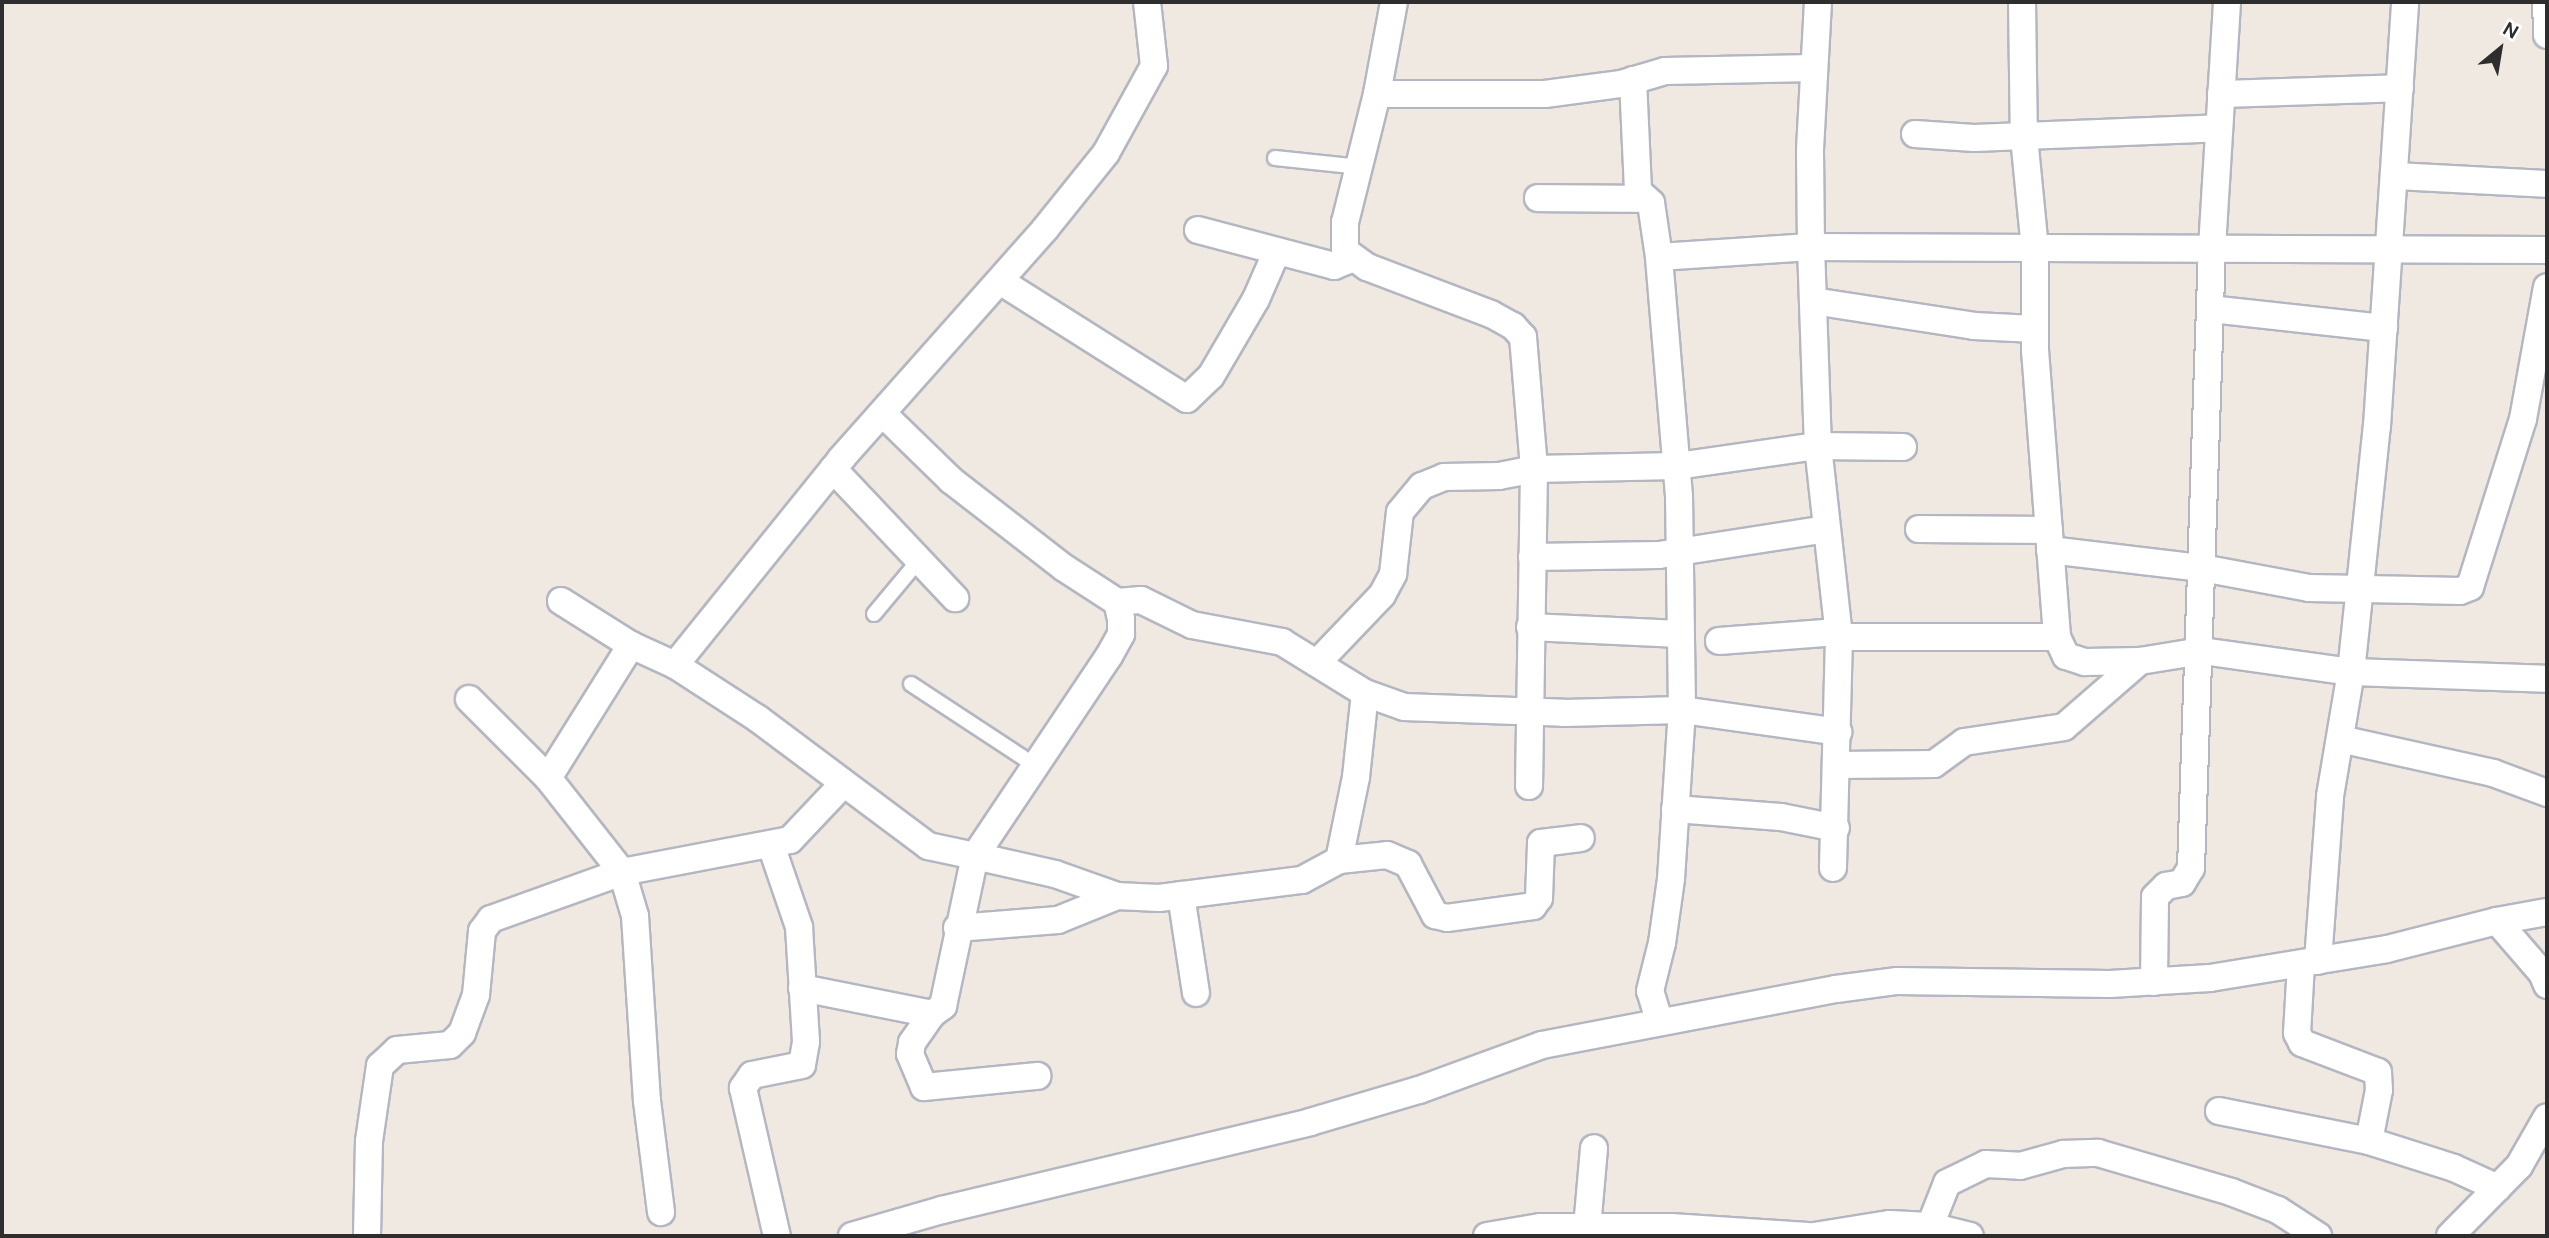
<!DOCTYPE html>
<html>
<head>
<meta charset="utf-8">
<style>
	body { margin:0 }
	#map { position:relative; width:2549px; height:1238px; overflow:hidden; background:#efe9e1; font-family:"DM Sans",sans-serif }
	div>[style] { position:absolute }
	.roads { filter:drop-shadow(2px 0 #b4b7c1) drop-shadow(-2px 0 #b4b7c1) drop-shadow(0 2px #b4b7c1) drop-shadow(0 -2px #b4b7c1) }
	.lane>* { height:14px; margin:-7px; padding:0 7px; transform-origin:7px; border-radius:7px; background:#fff }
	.street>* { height:26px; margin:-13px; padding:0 13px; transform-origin:13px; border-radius:13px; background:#fff }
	span { translate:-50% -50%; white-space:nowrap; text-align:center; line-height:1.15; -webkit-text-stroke:5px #fff; paint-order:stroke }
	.frame { position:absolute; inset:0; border:4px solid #2e2e2e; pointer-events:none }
	.north { position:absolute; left:2465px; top:14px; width:70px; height:70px; -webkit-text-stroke:5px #fff; paint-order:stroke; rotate:30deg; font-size:19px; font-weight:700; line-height:28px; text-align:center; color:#2e2e2e }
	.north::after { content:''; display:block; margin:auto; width:24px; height:32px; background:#2e2e2e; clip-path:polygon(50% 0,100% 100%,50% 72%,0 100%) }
</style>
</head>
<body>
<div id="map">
	<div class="roads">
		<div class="lane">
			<i style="left:1275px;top:158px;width:86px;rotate:6deg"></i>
			<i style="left:874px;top:614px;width:70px;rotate:-50.2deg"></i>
			<i style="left:911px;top:684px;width:149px;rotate:33.3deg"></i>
		</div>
		<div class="street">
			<i style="left:1394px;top:2px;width:94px;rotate:100.5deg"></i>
			<i style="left:1377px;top:94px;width:132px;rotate:104deg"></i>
			<i style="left:1345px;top:222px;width:29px;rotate:90deg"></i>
			<i style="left:1345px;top:251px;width:27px;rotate:36deg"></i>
			<i style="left:1367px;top:267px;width:133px;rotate:20.8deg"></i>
			<i style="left:1491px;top:314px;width:25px;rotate:29deg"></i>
			<i style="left:1513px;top:326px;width:15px;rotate:48deg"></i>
			<i style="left:1523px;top:337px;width:132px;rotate:85.2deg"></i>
			<i style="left:1534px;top:469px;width:317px;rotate:90.9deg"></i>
			<i style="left:1818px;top:2px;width:149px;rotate:93.1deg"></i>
			<i style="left:1810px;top:151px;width:96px;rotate:89.4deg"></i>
			<i style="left:1811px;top:247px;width:199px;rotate:88deg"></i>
			<i style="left:1818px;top:446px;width:192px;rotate:83.7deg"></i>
			<i style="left:1839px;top:637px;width:231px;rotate:91.5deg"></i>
			<i style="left:2022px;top:2px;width:135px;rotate:89.2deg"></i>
			<i style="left:2024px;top:137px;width:113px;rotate:84.4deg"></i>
			<i style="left:2035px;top:249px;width:101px;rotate:90deg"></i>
			<i style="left:2035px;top:350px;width:288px;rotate:85.6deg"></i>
			<i style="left:2057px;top:637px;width:21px;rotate:65deg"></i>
			<i style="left:2066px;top:656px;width:20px;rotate:18deg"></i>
			<i style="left:2085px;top:662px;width:55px;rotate:-1deg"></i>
			<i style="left:2546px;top:2px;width:33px;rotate:88deg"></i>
			<i style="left:1633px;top:80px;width:111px;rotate:87.4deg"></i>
			<i style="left:1638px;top:191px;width:18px;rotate:43deg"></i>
			<i style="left:1651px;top:203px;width:55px;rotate:81.6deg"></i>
			<i style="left:1377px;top:94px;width:168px"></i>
			<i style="left:1545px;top:94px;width:77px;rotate:-7.5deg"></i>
			<i style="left:1621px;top:84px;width:46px;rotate:-16.5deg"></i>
			<i style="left:1665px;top:71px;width:149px;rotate:-1.2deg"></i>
			<i style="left:2221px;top:94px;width:179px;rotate:-1.9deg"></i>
			<i style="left:1915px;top:134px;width:59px;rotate:3.9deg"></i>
			<i style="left:1974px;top:138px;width:245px;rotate:-2.3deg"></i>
			<i style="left:2395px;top:176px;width:152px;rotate:3deg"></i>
			<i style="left:1538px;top:198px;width:108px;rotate:0.5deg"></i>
			<i style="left:1198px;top:230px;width:141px;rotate:14.8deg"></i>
			<i style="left:1334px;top:266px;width:18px;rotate:-22deg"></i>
			<i style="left:1000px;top:281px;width:221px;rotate:32.3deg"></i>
			<i style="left:1187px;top:399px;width:33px;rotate:-44deg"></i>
			<i style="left:1211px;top:376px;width:89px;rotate:-59.7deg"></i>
			<i style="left:1256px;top:299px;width:52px;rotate:-66.4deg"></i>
			<i style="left:1813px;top:301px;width:163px;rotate:8.8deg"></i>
			<i style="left:1974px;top:326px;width:61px;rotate:2.8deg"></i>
			<i style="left:2211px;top:309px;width:174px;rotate:6.3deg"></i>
			<i style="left:833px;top:469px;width:178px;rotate:46.6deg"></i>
			<i style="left:1919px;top:529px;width:130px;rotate:0.4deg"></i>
			<i style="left:2050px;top:550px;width:153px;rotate:6.8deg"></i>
			<i style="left:2202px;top:568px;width:109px;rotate:10.6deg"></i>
			<i style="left:2309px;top:588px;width:151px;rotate:1.1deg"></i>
			<i style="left:2460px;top:591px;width:11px;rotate:-22deg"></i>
			<i style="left:2470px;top:587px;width:176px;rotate:-72.5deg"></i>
			<i style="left:2523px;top:419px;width:134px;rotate:-79.7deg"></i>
			<i style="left:1532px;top:557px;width:127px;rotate:-0.9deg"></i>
			<i style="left:1659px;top:555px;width:169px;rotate:-8.8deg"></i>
			<i style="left:561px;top:601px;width:83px;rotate:32.2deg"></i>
			<i style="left:631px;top:645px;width:48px;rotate:24.4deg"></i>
			<i style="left:675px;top:665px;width:98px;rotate:32.9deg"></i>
			<i style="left:757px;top:718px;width:214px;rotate:36.8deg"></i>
			<i style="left:928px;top:846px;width:48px;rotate:12deg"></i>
			<i style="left:975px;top:856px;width:241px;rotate:-56.2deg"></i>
			<i style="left:1109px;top:656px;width:25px;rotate:-61deg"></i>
			<i style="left:1121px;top:634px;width:15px;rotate:-90deg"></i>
			<i style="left:1121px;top:619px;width:17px;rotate:-103deg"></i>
			<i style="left:1117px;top:602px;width:64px;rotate:-147.1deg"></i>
			<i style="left:1063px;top:567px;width:142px;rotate:-142.2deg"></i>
			<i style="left:951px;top:480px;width:96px;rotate:-135.8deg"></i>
			<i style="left:1117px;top:602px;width:24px;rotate:-5deg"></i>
			<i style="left:1141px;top:600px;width:57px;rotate:26.1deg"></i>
			<i style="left:1192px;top:625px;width:92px;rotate:10.7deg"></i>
			<i style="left:1282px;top:642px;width:97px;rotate:31.6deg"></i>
			<i style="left:1365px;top:693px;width:41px;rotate:19.7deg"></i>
			<i style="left:1404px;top:707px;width:160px;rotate:2.1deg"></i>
			<i style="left:1564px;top:713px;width:118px;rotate:-1.5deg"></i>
			<i style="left:1682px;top:710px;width:158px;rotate:8deg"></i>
			<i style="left:1530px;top:627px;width:150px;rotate:2.7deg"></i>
			<i style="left:1839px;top:637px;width:218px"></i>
			<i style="left:1719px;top:641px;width:119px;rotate:-4.3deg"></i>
			<i style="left:1317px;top:663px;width:94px;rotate:-46.3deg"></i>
			<i style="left:1382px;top:595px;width:24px;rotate:-62deg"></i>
			<i style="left:1393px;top:574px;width:62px;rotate:-83.6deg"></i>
			<i style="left:1400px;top:512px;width:34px;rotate:-50deg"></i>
			<i style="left:1422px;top:486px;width:24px;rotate:-22deg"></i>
			<i style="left:1444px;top:477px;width:55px;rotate:-1deg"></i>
			<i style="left:1499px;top:476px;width:36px;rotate:-11deg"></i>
			<i style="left:1534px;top:469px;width:143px;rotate:-1.2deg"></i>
			<i style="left:1677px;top:466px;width:142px;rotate:-8.1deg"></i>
			<i style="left:1818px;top:446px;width:85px;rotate:0.7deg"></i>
			<i style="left:675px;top:665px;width:265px;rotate:-51.1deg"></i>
			<i style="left:841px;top:459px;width:307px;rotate:-48.4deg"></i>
			<i style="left:1045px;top:229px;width:97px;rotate:-51.2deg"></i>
			<i style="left:1106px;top:153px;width:99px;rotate:-61.1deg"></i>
			<i style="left:1154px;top:66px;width:64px;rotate:-96.2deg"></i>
			<i style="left:469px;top:699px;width:112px;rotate:45deg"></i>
			<i style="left:548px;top:778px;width:120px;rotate:51.8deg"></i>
			<i style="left:622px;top:872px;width:46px;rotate:73.5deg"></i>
			<i style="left:635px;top:916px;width:185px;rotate:86.3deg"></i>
			<i style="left:647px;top:1101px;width:112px;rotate:82.8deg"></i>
			<i style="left:2340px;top:739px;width:157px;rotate:12.5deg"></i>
			<i style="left:2493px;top:773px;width:58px;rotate:20.3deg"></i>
			<i style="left:1838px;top:765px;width:96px;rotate:-0.6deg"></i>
			<i style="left:1934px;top:764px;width:37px;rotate:-36deg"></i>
			<i style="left:1964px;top:742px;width:101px;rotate:-8.5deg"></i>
			<i style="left:2064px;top:727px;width:101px;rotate:-41deg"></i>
			<i style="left:2140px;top:661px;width:63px;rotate:-9.2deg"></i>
			<i style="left:2202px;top:651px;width:150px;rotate:8deg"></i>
			<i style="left:2351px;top:672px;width:196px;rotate:2deg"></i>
			<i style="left:548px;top:778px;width:157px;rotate:-58deg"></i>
			<i style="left:1675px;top:809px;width:106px;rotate:4.3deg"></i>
			<i style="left:1781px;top:817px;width:56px;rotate:11.3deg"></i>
			<i style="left:771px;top:845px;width:87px;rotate:71.1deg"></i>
			<i style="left:799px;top:927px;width:115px;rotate:86.5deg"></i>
			<i style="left:806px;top:1042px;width:23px;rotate:100deg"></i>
			<i style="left:802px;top:1065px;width:51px;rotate:168.7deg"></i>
			<i style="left:752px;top:1075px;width:16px;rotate:125deg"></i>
			<i style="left:743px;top:1088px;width:152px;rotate:77.1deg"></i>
			<i style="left:1339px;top:860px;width:85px;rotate:-78.4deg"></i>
			<i style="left:1356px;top:777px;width:84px;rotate:-83.9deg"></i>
			<i style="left:1181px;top:895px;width:99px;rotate:81.3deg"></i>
			<i style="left:2497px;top:921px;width:51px;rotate:-10.2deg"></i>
			<i style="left:957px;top:928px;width:101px;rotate:-4.5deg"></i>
			<i style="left:1058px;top:920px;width:64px;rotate:-22.1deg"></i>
			<i style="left:2318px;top:961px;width:165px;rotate:-85.8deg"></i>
			<i style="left:2330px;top:796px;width:126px;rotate:-80.4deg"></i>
			<i style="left:2351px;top:672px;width:247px;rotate:-84deg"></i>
			<i style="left:2377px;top:426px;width:425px;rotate:-86.2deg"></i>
			<i style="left:2301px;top:964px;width:69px;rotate:93.3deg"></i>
			<i style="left:2297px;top:1033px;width:11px;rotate:63deg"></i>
			<i style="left:2302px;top:1043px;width:81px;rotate:20.9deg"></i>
			<i style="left:2378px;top:1072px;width:18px;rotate:87deg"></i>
			<i style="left:2379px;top:1090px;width:52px;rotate:101.1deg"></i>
			<i style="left:2154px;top:982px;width:85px;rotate:-89.3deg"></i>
			<i style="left:2155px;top:897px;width:16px;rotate:-45deg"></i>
			<i style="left:2166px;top:886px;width:16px;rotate:-11deg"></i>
			<i style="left:2182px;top:883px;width:17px;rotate:-59deg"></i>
			<i style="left:2191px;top:868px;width:620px;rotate:-88.06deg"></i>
			<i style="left:2212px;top:248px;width:246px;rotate:-86.5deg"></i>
			<i style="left:802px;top:988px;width:133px;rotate:11.3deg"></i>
			<i style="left:932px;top:1014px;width:14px;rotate:-36deg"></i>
			<i style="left:943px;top:1006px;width:153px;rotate:-78deg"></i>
			<i style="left:975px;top:856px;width:82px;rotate:12.7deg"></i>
			<i style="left:1055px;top:874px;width:66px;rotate:19.5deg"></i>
			<i style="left:1117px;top:896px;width:42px;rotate:2.7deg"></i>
			<i style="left:1159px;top:898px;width:144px;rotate:-7.2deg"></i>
			<i style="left:1302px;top:880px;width:42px;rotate:-28.4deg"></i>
			<i style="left:1339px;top:860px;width:48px;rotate:-5.9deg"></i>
			<i style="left:1387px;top:855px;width:23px;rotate:23deg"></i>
			<i style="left:1408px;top:864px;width:58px;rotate:62.1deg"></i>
			<i style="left:1435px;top:915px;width:12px;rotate:14deg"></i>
			<i style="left:1447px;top:918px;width:87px;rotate:-7.9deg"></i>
			<i style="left:1533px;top:906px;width:10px;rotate:-53deg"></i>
			<i style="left:1539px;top:898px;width:55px;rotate:-87.9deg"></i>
			<i style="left:1541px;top:843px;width:40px;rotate:-7.1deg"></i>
			<i style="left:932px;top:1014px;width:35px;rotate:125deg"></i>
			<i style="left:912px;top:1043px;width:11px;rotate:100deg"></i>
			<i style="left:910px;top:1054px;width:36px;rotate:67deg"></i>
			<i style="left:924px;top:1087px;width:114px;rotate:-5.6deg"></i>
			<i style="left:1659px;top:1020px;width:30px;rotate:-107deg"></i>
			<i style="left:1650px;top:991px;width:49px;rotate:-76deg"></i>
			<i style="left:1662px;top:943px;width:65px;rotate:-82deg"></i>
			<i style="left:1671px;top:879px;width:169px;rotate:-86.3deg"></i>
			<i style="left:1682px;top:710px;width:214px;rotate:-90.8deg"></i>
			<i style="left:1679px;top:496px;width:240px;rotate:-94.8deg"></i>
			<i style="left:1659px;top:257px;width:152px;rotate:-3.8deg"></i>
			<i style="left:1811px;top:247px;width:736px;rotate:0.23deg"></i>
			<i style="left:2219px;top:1111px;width:153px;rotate:11.3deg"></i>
			<i style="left:2369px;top:1141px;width:89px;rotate:17.6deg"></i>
			<i style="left:2454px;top:1168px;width:48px;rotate:24.4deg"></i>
			<i style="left:1930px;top:1226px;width:46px;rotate:-68.4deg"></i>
			<i style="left:1947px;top:1183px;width:43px;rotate:-26deg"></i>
			<i style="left:1986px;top:1164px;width:34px;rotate:3deg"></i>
			<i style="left:2020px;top:1166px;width:45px;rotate:-15.6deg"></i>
			<i style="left:2063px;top:1154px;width:35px;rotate:-2deg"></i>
			<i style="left:2098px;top:1153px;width:139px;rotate:16.3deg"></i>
			<i style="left:2231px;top:1192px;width:50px;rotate:21deg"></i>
			<i style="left:2278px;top:1210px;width:48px;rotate:33deg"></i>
			<i style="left:1587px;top:1228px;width:80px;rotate:-85deg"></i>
			<i style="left:367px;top:1236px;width:95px;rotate:-88.8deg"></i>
			<i style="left:369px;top:1141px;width:76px;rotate:-81.7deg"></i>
			<i style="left:380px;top:1066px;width:23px;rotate:-43deg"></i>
			<i style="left:397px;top:1050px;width:53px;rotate:-5.4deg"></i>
			<i style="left:450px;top:1045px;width:17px;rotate:-45deg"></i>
			<i style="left:462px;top:1033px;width:40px;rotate:-69.8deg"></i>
			<i style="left:476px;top:995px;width:64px;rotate:-84.6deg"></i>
			<i style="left:482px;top:931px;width:15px;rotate:-53deg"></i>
			<i style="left:491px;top:919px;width:139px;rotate:-19.7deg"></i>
			<i style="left:622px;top:872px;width:171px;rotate:-10.8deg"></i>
			<i style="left:790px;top:840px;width:74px;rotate:-46.6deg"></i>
			<i style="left:852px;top:1236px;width:94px;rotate:-16.1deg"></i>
			<i style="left:942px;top:1210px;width:378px;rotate:-13.4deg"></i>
			<i style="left:1310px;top:1122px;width:114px;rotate:-16.4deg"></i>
			<i style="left:1419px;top:1090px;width:131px;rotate:-20.1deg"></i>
			<i style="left:1542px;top:1045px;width:299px;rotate:-10.8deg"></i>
			<i style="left:1836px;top:989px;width:62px;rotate:-7.5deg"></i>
			<i style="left:1897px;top:981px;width:213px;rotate:0.8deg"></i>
			<i style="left:2110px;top:984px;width:100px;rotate:-3.4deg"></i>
			<i style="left:2210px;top:978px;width:179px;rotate:-9.3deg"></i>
			<i style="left:2387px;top:949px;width:114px;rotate:-14.3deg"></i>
			<i style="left:2497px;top:921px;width:69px;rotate:49.1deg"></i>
			<i style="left:2542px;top:973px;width:13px;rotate:67deg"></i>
			<i style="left:1487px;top:1236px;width:55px;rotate:-9.5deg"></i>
			<i style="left:1541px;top:1227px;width:130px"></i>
			<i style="left:1671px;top:1227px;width:137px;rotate:3.8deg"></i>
			<i style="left:1814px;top:1236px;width:77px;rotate:-9deg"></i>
			<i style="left:1890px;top:1224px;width:40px;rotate:2.9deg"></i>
			<i style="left:1930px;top:1226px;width:41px;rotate:14deg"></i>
			<i style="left:2450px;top:1236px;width:98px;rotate:-45.4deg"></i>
			<i style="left:2519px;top:1166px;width:56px;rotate:-60.3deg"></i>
		</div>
	</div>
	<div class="frame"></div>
	<div class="north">N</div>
</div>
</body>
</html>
